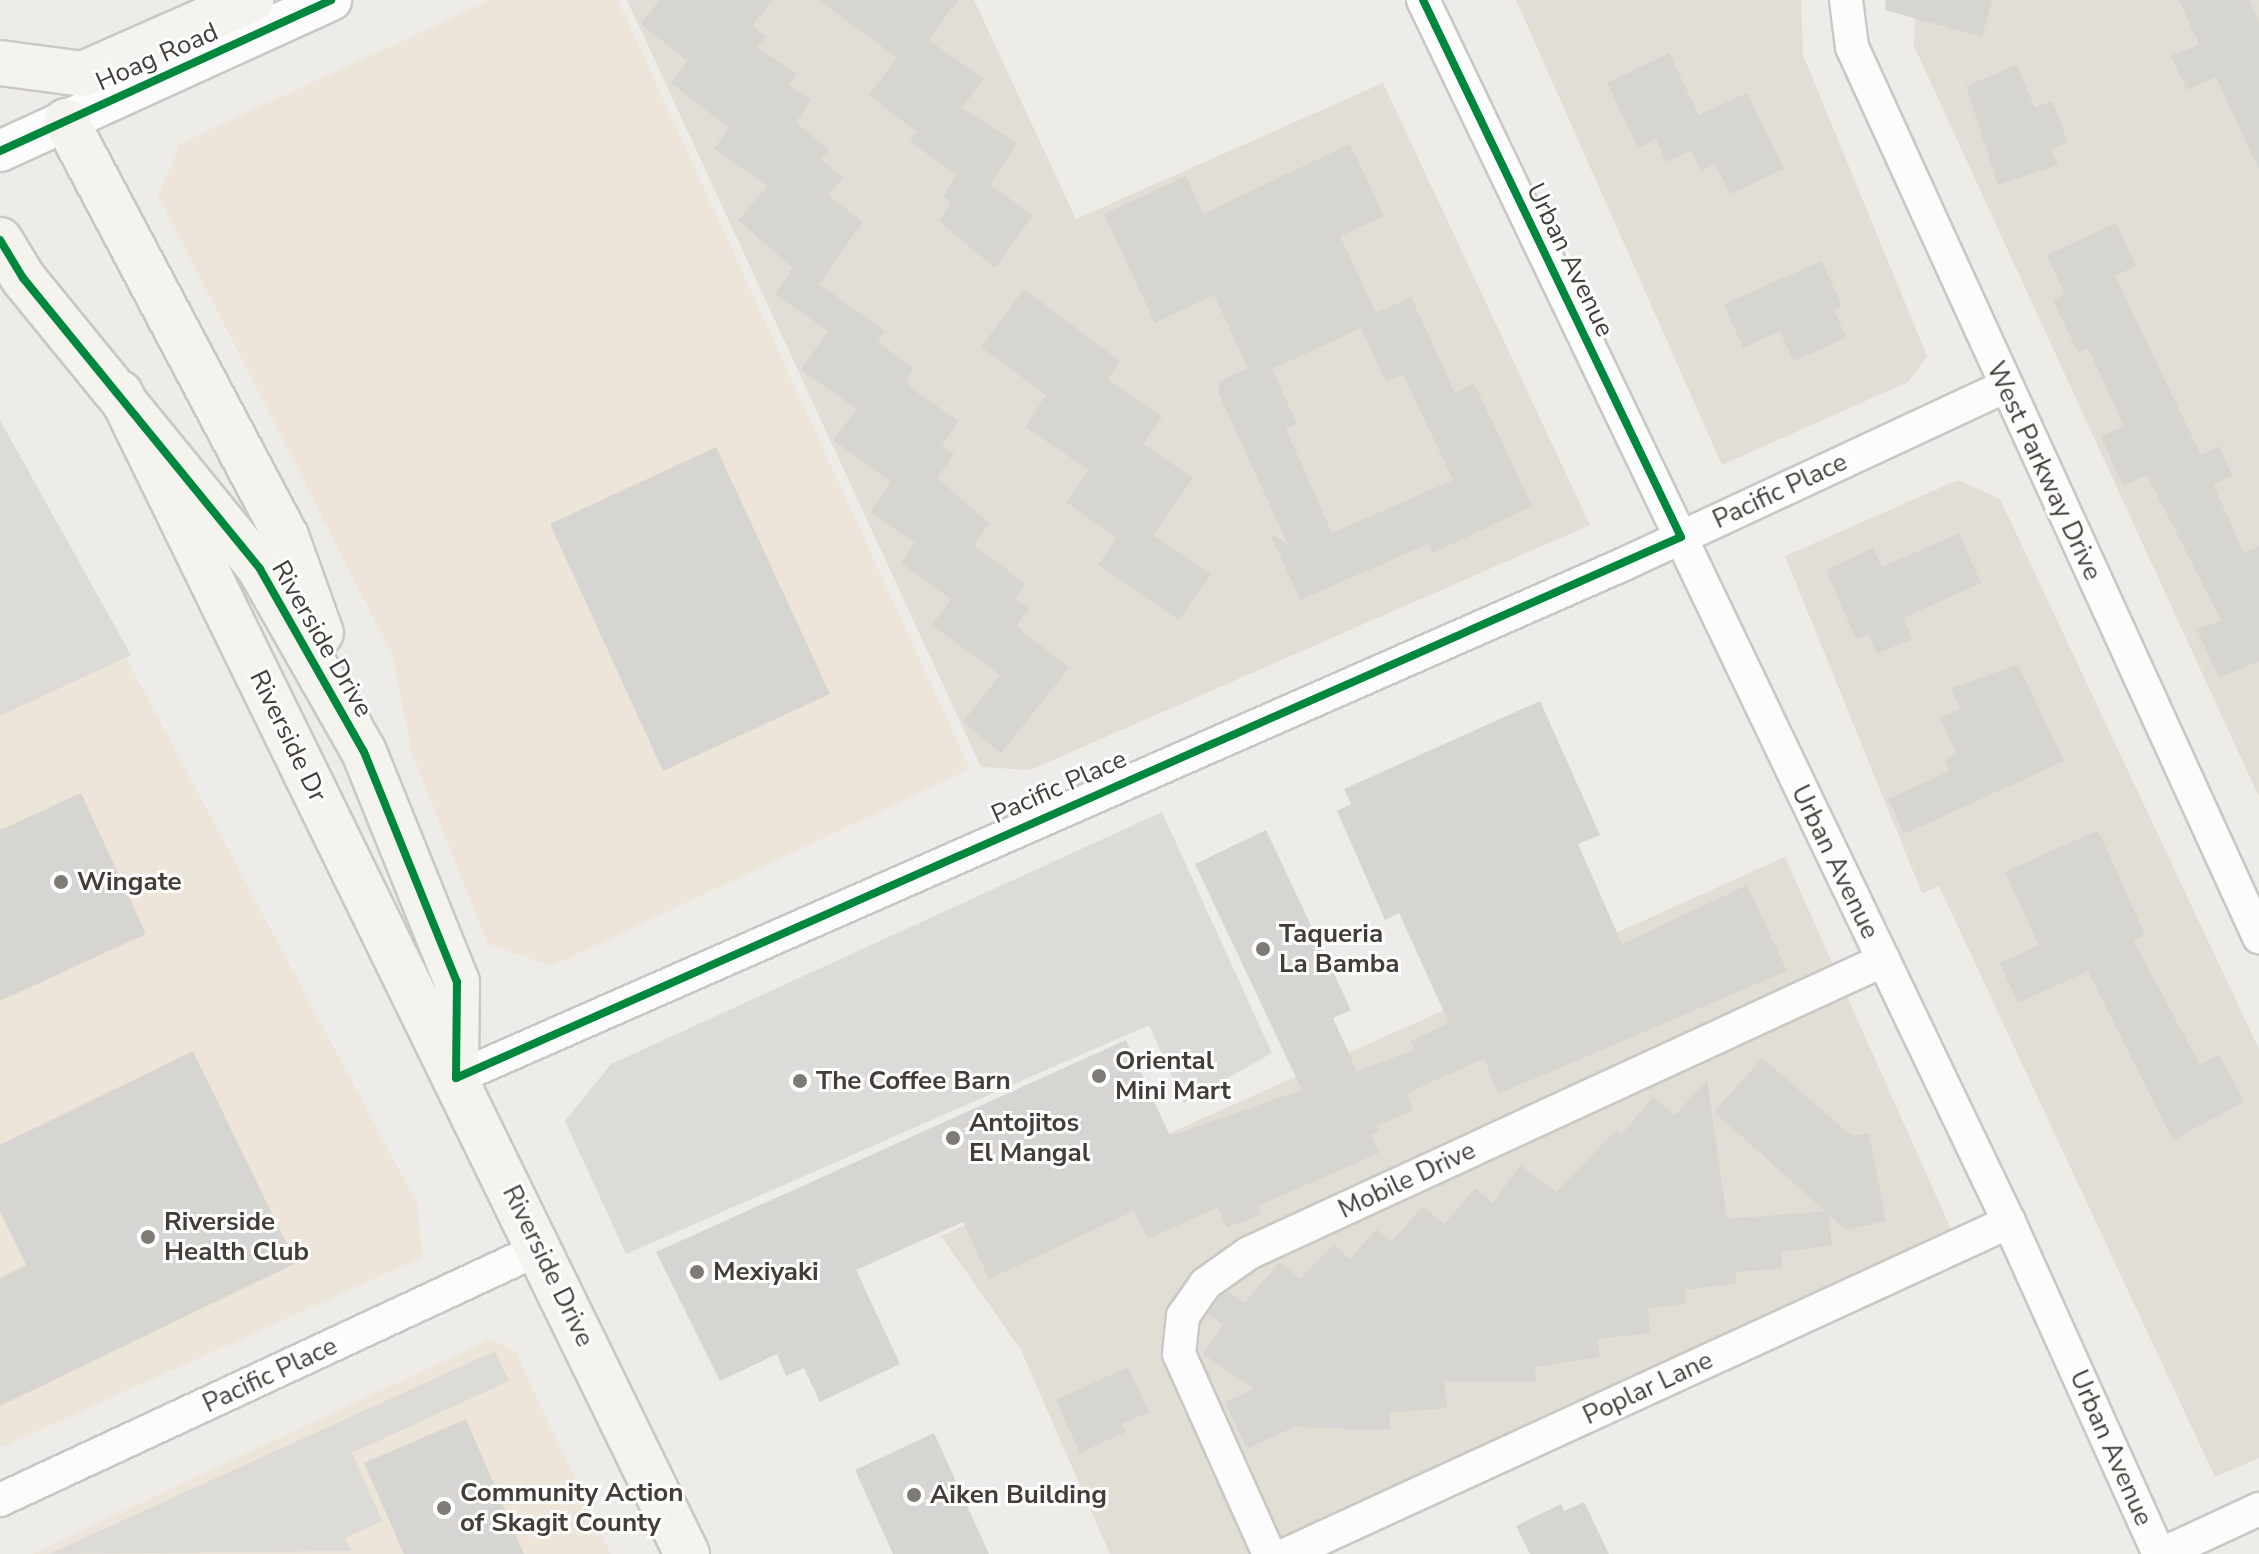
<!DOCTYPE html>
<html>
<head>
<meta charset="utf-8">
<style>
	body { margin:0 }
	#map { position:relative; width:2259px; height:1554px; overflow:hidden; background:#eeece8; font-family:"Nunito Sans",sans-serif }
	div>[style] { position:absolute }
	.residential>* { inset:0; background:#e1ded6 }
	.commercial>* { inset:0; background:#ede5d9 }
	.parking>* { inset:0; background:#dddbd8 }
	.building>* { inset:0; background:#d7d5d1 }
	.roads { filter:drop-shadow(2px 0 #cac8c4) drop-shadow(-2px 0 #cac8c4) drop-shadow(0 2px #cac8c4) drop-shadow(0 -2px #cac8c4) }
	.minor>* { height:32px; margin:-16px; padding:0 16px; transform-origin:16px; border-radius:16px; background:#fcfcfc }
	.tertiary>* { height:40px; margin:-20px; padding:0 20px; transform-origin:20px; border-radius:20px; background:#fcfcfc }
	.secondary>* { height:44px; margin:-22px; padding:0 22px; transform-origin:22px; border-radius:22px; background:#f5f3ee }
	.cycleway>* { height:8px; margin:-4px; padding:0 4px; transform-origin:4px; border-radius:4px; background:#00873e }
	.dots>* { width:22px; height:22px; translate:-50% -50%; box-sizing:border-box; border:4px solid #fff; border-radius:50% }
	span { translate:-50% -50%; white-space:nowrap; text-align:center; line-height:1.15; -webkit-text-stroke:6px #fff; paint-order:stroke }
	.street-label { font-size:26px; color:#423d36 }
	.poi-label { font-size:26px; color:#423d36; font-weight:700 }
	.left { translate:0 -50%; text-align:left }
</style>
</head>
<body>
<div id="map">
	<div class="residential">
		<i style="clip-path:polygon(627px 0,974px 0,1076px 219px,1383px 83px,1590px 525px,1030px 770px,981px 767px)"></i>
		<i style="clip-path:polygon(1516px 0,1801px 0,1803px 55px,1927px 356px,1908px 382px,1722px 465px)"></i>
		<i style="clip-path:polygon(1915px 0,2259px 0,2259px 797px,1914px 46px)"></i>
		<i style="clip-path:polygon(1958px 480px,2000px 499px,2259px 1049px,2259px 1458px,2215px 1477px,1939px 886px,1922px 893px,1785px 556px)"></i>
		<i style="clip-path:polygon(1785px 857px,1954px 1236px,1251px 1554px,1110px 1554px,1021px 1350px,941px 1236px)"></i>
	</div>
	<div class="commercial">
		<i style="clip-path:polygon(491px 0,618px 0,970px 769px,552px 966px,488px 944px,411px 751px,393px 656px,158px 195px,181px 143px)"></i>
		<i style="clip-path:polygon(0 421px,418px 1205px,422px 1257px,0 1448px)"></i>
		<i style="clip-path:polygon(491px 1339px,515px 1351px,611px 1554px,32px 1554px)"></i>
	</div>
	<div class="parking">
		<i style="clip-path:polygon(0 420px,131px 655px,0 716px)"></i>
		<i style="clip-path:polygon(1162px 812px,1272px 1053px,1184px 1103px,1149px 1025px,626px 1254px,565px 1121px,611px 1064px)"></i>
		<i style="clip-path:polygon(495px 1351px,509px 1381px,352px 1453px,382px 1521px,345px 1538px,351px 1551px,49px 1554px)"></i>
	</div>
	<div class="building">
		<i style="clip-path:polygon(660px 0,773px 0,752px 26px,766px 37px,757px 47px,797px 74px,789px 85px,811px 100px,796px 122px,829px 150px,821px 159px,843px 178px,828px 195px,863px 222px,819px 284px,885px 331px,878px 342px,914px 369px,906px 379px,912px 389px,959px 421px,942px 446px,954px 454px,937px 478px,989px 523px,974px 545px,1026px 584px,1015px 598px,1029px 609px,1016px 626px,1069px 668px,1001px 753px,963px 722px,1000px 675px,932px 625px,951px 599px,901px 563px,915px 543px,870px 512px,891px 482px,833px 440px,857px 409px,801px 370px,828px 331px,775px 294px,793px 268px,738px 220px,768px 186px,714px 149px,729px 128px,671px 83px,688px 61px,640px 24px)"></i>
		<i style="clip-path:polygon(819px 0,958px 0,928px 40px,984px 78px,962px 108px,1017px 143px,990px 185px,1033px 215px,995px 268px,939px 221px,951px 202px,943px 196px,956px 174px,910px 142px,917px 132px,869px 95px,897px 58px)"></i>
		<i style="clip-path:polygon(1886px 0,1992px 0,1982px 37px,1885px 10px)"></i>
		<i style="clip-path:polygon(2179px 0,2249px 0,2259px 22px,2259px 170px,2216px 77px,2187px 90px,2171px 56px,2199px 44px)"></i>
		<i style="clip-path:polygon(1669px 53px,1699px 115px,1747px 93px,1784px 169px,1730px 194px,1715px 164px,1701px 171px,1691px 150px,1666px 162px,1656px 139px,1638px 148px,1607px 83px)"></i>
		<i style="clip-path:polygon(2017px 65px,2035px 108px,2052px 101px,2068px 142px,2051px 149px,2058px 165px,1998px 185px,1966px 86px)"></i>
		<i style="clip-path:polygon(evenodd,1350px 144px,1384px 216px,1340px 236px,1376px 313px,1411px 297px,1455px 393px,1474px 383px,1532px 506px,1433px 553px,1428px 544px,1300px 600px,1270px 533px,1288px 545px,1219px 394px,1219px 381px,1248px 368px,1214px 295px,1155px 323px,1104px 214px,1186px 176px,1203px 214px,1350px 144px,1361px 328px,1386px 382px,1403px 374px,1453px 480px,1332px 533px,1286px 429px,1297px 424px,1272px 369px,1361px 328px)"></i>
		<i style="clip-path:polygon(2116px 223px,2136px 266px,2115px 276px,2201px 455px,2219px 446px,2232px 475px,2213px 484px,2244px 553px,2259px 546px,2259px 661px,2219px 678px,2197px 630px,2221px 620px,2147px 475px,2123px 486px,2101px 436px,2124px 426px,2088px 348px,2078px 353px,2053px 300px,2065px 294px,2047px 255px)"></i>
		<i style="clip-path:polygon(1822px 261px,1842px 306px,1834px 309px,1846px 338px,1793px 361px,1780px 331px,1743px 348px,1724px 304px)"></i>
		<i style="clip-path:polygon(1024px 289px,1120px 361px,1108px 379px,1162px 417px,1143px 444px,1193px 478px,1153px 535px,1211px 574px,1179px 620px,1098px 565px,1117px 538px,1066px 502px,1089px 470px,1025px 427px,1046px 395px,981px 347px)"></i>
		<i style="clip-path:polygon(716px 447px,830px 694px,663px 771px,550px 524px)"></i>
		<i style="clip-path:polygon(1959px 533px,1981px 583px,1903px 618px,1912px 639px,1877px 654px,1868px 634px,1856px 639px,1826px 570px,1873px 548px,1882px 567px)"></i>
		<i style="clip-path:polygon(2018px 665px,2064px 761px,1904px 834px,1888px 799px,1950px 771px,1945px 759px,1956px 753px,1940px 718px,1960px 709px,1951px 688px)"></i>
		<i style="clip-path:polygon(1540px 701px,1600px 835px,1578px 844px,1622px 944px,1747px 885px,1787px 971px,1498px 1094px,1484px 1058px,1406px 1094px,1413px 1111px,1377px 1125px,1379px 1131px,1371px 1135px,1379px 1153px,1258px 1206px,1261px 1214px,1227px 1228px,1218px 1207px,1148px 1239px,1134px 1211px,989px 1279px,963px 1222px,856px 1270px,900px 1364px,820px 1402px,804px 1368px,786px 1376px,777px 1354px,720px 1381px,656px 1252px,1126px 1040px,1170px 1136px,1302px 1090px,1195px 864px,1266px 830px,1351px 1010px,1333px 1018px,1357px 1071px,1414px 1050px,1410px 1041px,1449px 1023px,1399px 913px,1385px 920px,1337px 811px,1351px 804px,1344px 789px)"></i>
		<i style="clip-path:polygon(81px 793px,146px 934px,0 1001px,0 830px)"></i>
		<i style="clip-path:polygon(2098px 830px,2145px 935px,2133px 940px,2200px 1065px,2219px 1054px,2244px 1102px,2173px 1140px,2088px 971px,2018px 1003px,2000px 963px,2039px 945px,2005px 872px)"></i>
		<i style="clip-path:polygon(193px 1051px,296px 1263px,0 1406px,0 1278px,26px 1265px,0 1211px,0 1145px)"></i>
		<i style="clip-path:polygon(1762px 1058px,1852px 1136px,1869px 1133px,1886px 1221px,1846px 1230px,1828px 1214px,1832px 1245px,1781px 1252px,1782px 1268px,1735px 1272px,1737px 1283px,1685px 1290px,1687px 1303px,1648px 1309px,1650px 1333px,1597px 1339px,1600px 1357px,1535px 1367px,1536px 1381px,1444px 1381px,1447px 1408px,1390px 1413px,1390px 1430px,1294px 1427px,1247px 1449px,1225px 1402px,1254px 1389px,1203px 1354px,1223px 1325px,1208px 1314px,1219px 1298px,1228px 1291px,1244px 1303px,1280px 1262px,1300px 1279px,1334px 1244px,1350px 1259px,1376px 1229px,1391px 1242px,1423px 1206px,1444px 1224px,1476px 1188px,1493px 1203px,1520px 1165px,1557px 1192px,1616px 1130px,1621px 1135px,1653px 1097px,1675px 1115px,1707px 1080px,1727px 1219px,1825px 1211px,1714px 1112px)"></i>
		<i style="clip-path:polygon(1128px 1367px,1149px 1412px,1122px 1424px,1125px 1432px,1080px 1453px,1056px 1400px)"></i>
		<i style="clip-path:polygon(466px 1419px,524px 1554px,404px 1554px,364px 1463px)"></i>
		<i style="clip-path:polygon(934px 1433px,989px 1554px,893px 1554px,855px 1470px)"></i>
		<i style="clip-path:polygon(1584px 1502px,1609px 1554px,1530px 1554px,1516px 1526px,1561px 1504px,1564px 1511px)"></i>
	</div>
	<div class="roads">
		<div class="minor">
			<i style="left:1423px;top:0;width:1355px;rotate:64.38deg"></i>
			<i style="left:2009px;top:1222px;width:364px;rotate:65.7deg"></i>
			<i style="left:1846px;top:0;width:47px;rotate:82.7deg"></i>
			<i style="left:1852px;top:47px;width:979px;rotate:65.43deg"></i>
			<i style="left:456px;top:1078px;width:1274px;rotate:-23.75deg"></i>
			<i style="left:1622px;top:565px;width:423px;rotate:-25deg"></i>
			<i style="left:0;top:1500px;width:595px;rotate:-24.97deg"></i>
			<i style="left:1269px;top:1554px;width:219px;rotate:-114.2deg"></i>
			<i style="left:1179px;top:1354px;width:38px;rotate:-84deg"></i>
			<i style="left:1183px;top:1316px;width:39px;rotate:-55deg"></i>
			<i style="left:1205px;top:1284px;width:54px;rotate:-35.2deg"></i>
			<i style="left:1249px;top:1253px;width:699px;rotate:-24.77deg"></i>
			<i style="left:1287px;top:1554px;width:795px;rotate:-24.69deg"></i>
			<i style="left:2162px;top:1554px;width:107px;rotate:-24.9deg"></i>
		</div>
		<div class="tertiary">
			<i style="left:0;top:151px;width:364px;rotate:-24.5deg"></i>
		</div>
		<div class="secondary">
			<i style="left:0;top:63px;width:84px;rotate:7.5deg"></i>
			<i style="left:83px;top:74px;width:184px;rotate:-23.8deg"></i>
			<i style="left:66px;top:121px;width:470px;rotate:62.1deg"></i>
			<i style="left:286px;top:536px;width:103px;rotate:70.2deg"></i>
			<i style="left:0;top:240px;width:44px;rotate:58.8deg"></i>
			<i style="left:23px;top:278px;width:375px;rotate:50.8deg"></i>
			<i style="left:260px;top:569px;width:210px;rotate:60.4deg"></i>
			<i style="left:364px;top:752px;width:248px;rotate:68deg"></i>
			<i style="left:457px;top:982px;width:88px;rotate:90.7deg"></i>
			<i style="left:120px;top:393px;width:1292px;rotate:63.97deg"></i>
		</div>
	</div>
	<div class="cycleway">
		<i style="left:0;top:151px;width:364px;rotate:-24.5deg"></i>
		<i style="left:0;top:240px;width:44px;rotate:58.8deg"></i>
		<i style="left:23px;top:278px;width:375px;rotate:50.8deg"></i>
		<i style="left:260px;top:569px;width:210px;rotate:60.4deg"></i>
		<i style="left:364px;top:752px;width:248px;rotate:68deg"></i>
		<i style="left:457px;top:982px;width:96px;rotate:90.6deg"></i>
		<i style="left:456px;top:1078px;width:1339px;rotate:-23.83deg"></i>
		<i style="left:1681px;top:537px;width:596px;rotate:-115.66deg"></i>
	</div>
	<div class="dots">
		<i style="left:61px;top:882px;background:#7e7a74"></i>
		<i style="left:1263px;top:949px;background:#7e7a74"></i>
		<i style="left:1099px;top:1076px;background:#7e7a74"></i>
		<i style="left:800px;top:1081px;background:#7e7a74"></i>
		<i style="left:953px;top:1138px;background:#7e7a74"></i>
		<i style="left:148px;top:1237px;background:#7e7a74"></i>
		<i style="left:697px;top:1272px;background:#7e7a74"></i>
		<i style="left:914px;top:1495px;background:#7e7a74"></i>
		<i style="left:444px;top:1508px;background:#7e7a74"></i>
	</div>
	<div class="street-label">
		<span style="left:157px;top:57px;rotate:-24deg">Hoag Road</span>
		<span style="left:1570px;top:260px;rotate:64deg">Urban Avenue</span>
		<span style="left:2044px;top:471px;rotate:65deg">West Parkway Drive</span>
		<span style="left:1780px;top:491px;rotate:-25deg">Pacific Place</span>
		<span style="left:322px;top:639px;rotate:60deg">Riverside Drive</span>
		<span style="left:288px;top:736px;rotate:64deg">Riverside Dr</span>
		<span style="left:1059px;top:787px;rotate:-24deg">Pacific Place</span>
		<span style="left:1835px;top:862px;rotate:64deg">Urban Avenue</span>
		<span style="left:1407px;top:1180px;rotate:-25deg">Mobile Drive</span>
		<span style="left:548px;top:1266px;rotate:64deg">Riverside Drive</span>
		<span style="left:270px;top:1375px;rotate:-25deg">Pacific Place</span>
		<span style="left:1648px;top:1388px;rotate:-25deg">Poplar Lane</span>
		<span style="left:2111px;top:1448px;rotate:66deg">Urban Avenue</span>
	</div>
	<div class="poi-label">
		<span class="left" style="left:77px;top:882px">Wingate</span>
		<span class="left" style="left:1279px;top:949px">Taqueria<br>La Bamba</span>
		<span class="left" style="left:1115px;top:1076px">Oriental<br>Mini Mart</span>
		<span class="left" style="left:816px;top:1081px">The Coffee Barn</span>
		<span class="left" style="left:969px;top:1138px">Antojitos<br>El Mangal</span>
		<span class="left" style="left:164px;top:1237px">Riverside<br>Health Club</span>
		<span class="left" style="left:713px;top:1272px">Mexiyaki</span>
		<span class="left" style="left:460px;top:1508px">Community Action<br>of Skagit County</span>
		<span class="left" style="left:930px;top:1495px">Aiken Building</span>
	</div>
</div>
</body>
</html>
